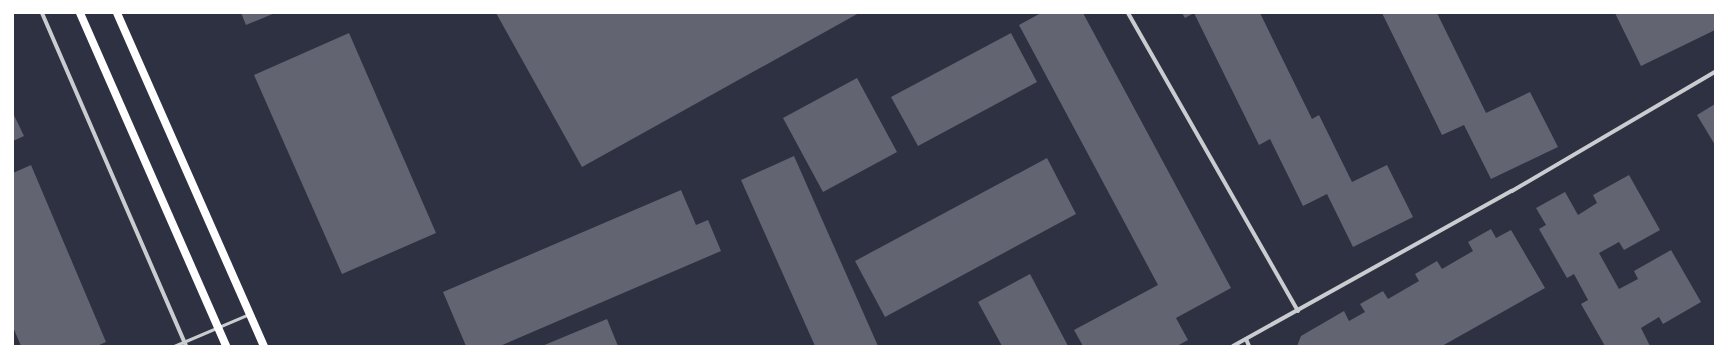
<!DOCTYPE html>
<html>
<head>
<meta charset="utf-8">
<style>
	body { margin:0 }
	#map { position:relative; width:1728px; height:359px; overflow:hidden; background:#2d3142; font-family:Raleway,sans-serif }
	div>[style] { position:absolute }
	.building>* { inset:0; background:#626471 }
	.service>* { height:3px; margin:-1.5px; padding:0 1.5px; transform-origin:1.5px; border-radius:1.5px; background:#caccd0 }
	.minor>* { height:4px; margin:-2px; padding:0 2px; transform-origin:2px; border-radius:2px; background:#caccd0 }
	.secondary>* { height:8px; margin:-4px; padding:0 4px; transform-origin:4px; border-radius:4px; background:#fff }
	span { translate:-50% -50%; white-space:nowrap; text-align:center; line-height:1.15; -webkit-text-stroke:3.5px #fff; paint-order:stroke }
	.frame { position:absolute; inset:0; border:14px solid #fff; pointer-events:none }
</style>
</head>
<body>
<div id="map">
	<div class="building">
		<i style="clip-path:polygon(241px 13px,275px 13px,246px 25px)"></i>
		<i style="clip-path:polygon(496px 13px,859px 13px,582px 167px)"></i>
		<i style="clip-path:polygon(1041px 13px,1083px 13px,1231px 288px,1176px 318px,1188px 340px,1177px 346px,1083px 346px,1074px 330px,1158px 285px,1019px 25px)"></i>
		<i style="clip-path:polygon(1182px 13px,1260px 13px,1312px 119px,1319px 115px,1352px 182px,1387px 165px,1413px 217px,1353px 247px,1327px 194px,1303px 206px,1270px 139px,1259px 145px,1194px 13px,1185px 18px)"></i>
		<i style="clip-path:polygon(1382px 13px,1437px 13px,1486px 113px,1530px 92px,1558px 147px,1491px 179px,1464px 125px,1442px 135px)"></i>
		<i style="clip-path:polygon(1615px 13px,1715px 13px,1715px 30px,1641px 66px)"></i>
		<i style="clip-path:polygon(349px 33px,436px 233px,342px 274px,254px 75px)"></i>
		<i style="clip-path:polygon(1011px 33px,1037px 82px,918px 146px,891px 97px)"></i>
		<i style="clip-path:polygon(857px 78px,897px 152px,823px 192px,783px 118px)"></i>
		<i style="clip-path:polygon(1715px 104px,1715px 145px,1697px 115px)"></i>
		<i style="clip-path:polygon(13px 113px,24px 136px,13px 141px)"></i>
		<i style="clip-path:polygon(794px 156px,878px 346px,815px 346px,741px 180px)"></i>
		<i style="clip-path:polygon(1047px 158px,1076px 214px,885px 317px,855px 261px)"></i>
		<i style="clip-path:polygon(31px 165px,106px 342px,97px 346px,21px 346px,13px 327px,13px 173px)"></i>
		<i style="clip-path:polygon(1629px 175px,1660px 230px,1624px 250px,1619px 242px,1599px 253px,1619px 289px,1638px 279px,1634px 271px,1671px 250px,1701px 302px,1663px 324px,1659px 317px,1641px 328px,1650px 346px,1605px 346px,1581px 304px,1588px 300px,1574px 274px,1567px 278px,1539px 229px,1546px 225px,1536px 208px,1565px 192px,1578px 215px,1597px 203px,1593px 195px)"></i>
		<i style="clip-path:polygon(681px 190px,696px 225px,708px 220px,721px 251px,500px 346px,466px 346px,443px 292px)"></i>
		<i style="clip-path:polygon(1491px 229px,1496px 238px,1511px 230px,1545px 288px,1442px 346px,1297px 346px,1301px 336px,1344px 311px,1349px 321px,1365px 312px,1360px 304px,1383px 291px,1388px 299px,1419px 281px,1415px 274px,1437px 261px,1442px 269px,1473px 251px,1468px 242px)"></i>
		<i style="clip-path:polygon(1030px 274px,1068px 346px,1002px 346px,978px 302px)"></i>
		<i style="clip-path:polygon(607px 319px,618px 346px,542px 346px)"></i>
	</div>
	<div class="service">
		<i style="left:174px;top:346px;width:82px;rotate:-23.1deg"></i>
	</div>
	<div class="minor">
		<i style="left:42px;top:13px;width:363px;rotate:66.6deg"></i>
		<i style="left:1128px;top:13px;width:343px;rotate:60.3deg"></i>
		<i style="left:1246px;top:339px;width:8px;rotate:67deg"></i>
		<i style="left:1233px;top:346px;width:319px;rotate:-29.1deg"></i>
		<i style="left:1512px;top:191px;width:235px;rotate:-30.4deg"></i>
	</div>
	<div class="secondary">
		<i style="left:80px;top:13px;width:364px;rotate:66.3deg"></i>
		<i style="left:117px;top:13px;width:364px;rotate:66.2deg"></i>
	</div>
	<div class="frame"></div>
</div>
</body>
</html>
